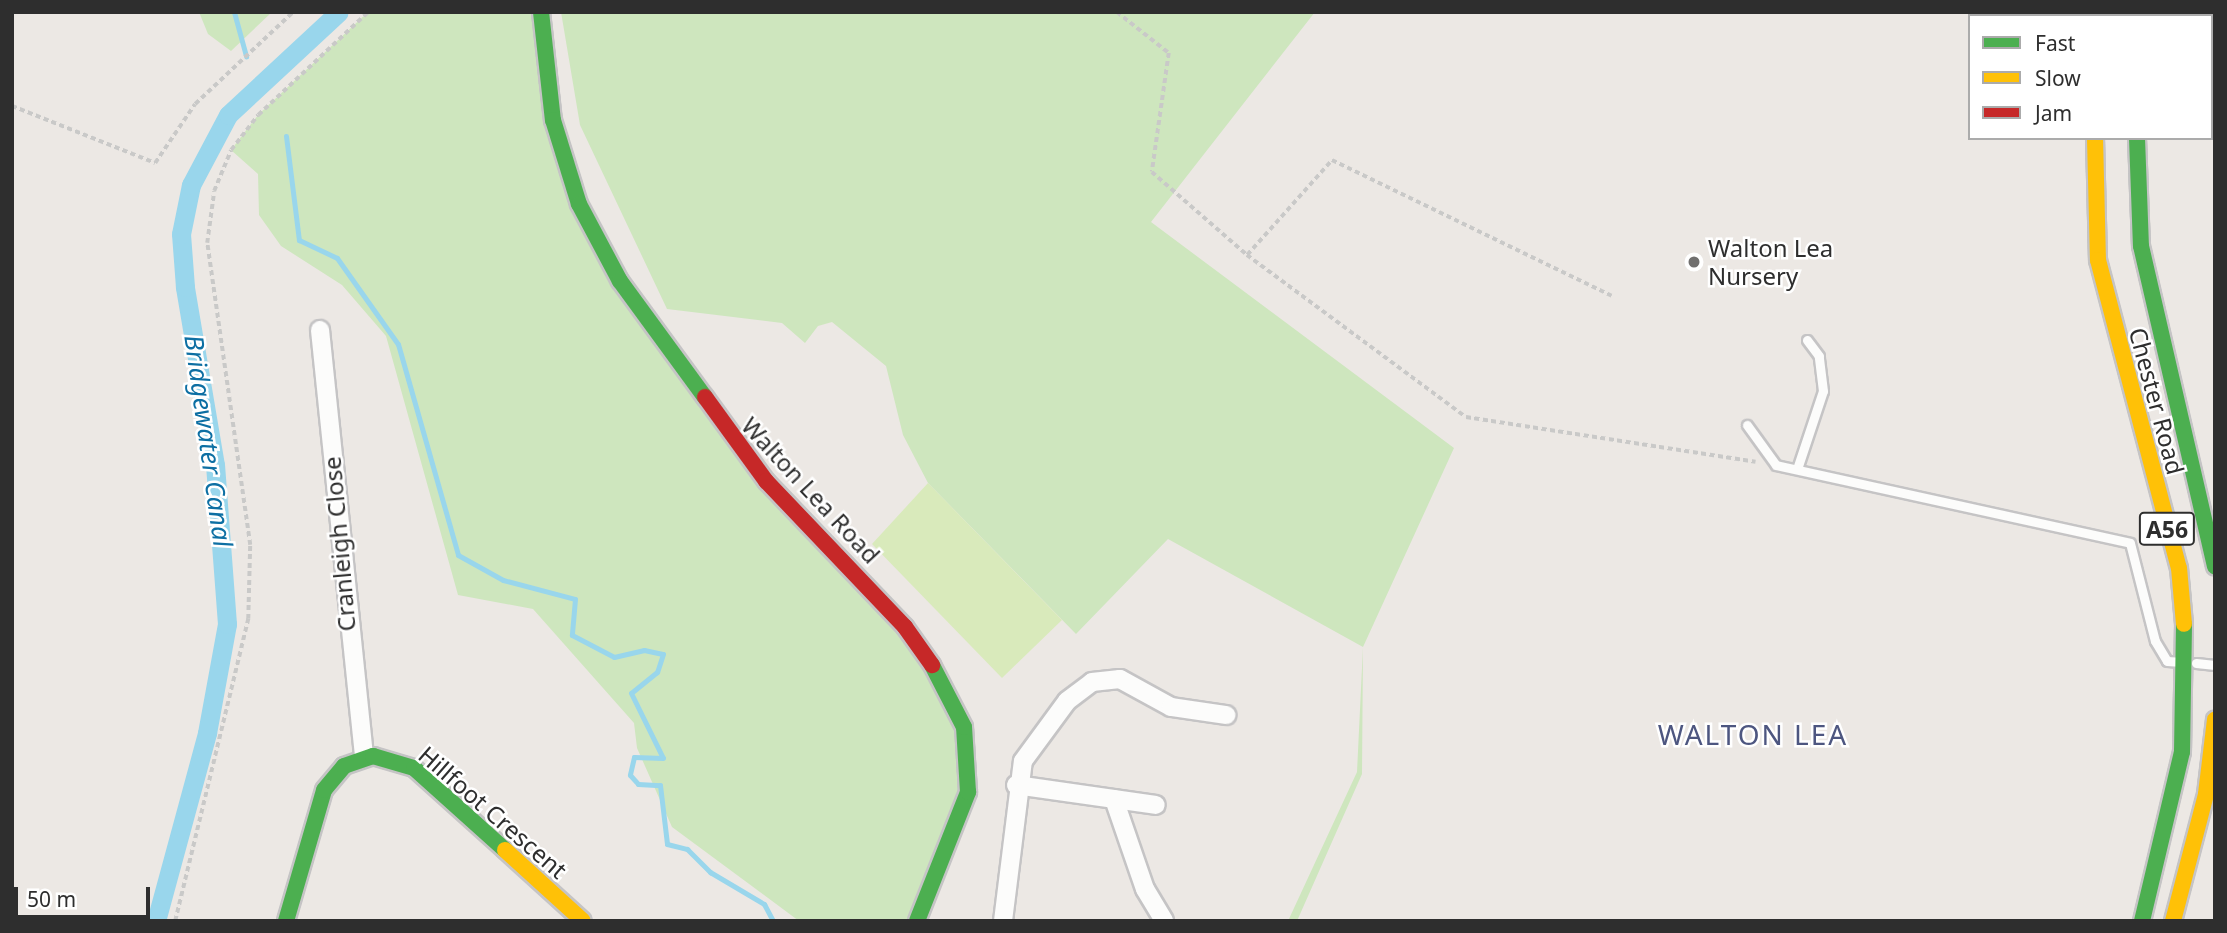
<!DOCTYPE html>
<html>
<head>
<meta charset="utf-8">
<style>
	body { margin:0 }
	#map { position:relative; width:2227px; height:933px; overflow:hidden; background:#ece8e4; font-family:"Noto Sans",sans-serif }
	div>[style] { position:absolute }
	.green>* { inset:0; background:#cee6be }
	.pitch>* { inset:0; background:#d9eabb }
	.stream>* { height:5px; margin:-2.5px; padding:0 2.5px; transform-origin:2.5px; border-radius:2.5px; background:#99d6ec }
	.canal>* { height:19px; margin:-9.5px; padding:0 9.5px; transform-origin:9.5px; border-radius:9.5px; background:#99d6ec }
	.path>* { height:3.5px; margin-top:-1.75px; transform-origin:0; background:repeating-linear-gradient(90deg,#c9c9c8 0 5px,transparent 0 8.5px) }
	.roads { filter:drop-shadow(2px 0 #c5c4c5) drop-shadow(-2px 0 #c5c4c5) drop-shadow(0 2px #c5c4c5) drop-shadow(0 -2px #c5c4c5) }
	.lane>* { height:9px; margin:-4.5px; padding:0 4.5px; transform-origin:4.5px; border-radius:4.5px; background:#fcfcfb }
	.street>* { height:18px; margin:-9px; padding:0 9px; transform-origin:9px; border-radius:9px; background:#fcfcfb }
	.fast>* { height:16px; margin:-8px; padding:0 8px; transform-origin:8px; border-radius:8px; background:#4caf50 }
	.slow>* { height:16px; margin:-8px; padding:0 8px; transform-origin:8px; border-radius:8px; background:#ffc107 }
	.jam>* { height:16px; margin:-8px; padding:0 8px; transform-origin:8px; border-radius:8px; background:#c62828 }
	.dots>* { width:19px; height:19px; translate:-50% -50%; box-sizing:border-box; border:4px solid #fff; border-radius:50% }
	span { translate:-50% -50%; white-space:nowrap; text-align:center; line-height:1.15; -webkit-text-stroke:5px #fff; paint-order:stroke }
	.shield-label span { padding:2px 5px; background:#fff; border:2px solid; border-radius:5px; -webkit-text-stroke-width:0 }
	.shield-label { font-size:23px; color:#2e2e2e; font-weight:700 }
	.poi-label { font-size:24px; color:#2e2e2e }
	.left { translate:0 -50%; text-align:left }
	.street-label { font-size:24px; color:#2e2e2e }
	.water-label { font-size:26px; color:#0d6fa3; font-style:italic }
	.quarter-label { font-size:28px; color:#4d5680; letter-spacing:2px }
	.frame { position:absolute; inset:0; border:14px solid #2e2e2e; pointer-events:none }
	.legend { position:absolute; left:1968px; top:14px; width:245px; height:126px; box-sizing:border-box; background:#fff; border:2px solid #ababab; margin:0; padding:9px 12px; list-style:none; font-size:21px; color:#2e2e2e }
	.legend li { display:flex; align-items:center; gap:14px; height:35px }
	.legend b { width:35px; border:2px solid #ababab }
	.scale { position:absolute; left:14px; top:887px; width:136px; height:32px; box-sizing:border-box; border:4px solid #2e2e2e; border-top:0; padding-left:9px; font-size:21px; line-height:24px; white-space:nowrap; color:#2e2e2e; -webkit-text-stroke:5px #fff; paint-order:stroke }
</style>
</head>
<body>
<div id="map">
	<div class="green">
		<i style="clip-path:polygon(199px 12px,272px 12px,231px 51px,208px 34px)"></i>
		<i style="clip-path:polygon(368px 12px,541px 12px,579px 204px,719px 424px,905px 627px,971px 762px,917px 921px,799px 921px,672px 827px,637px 748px,634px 723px,533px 609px,458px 595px,386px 336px,342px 285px,281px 246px,259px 215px,258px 174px,231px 150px,258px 115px)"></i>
		<i style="clip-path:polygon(561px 12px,1315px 12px,1151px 222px,1454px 448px,1363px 647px,1362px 774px,1297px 921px,1288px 921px,1357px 772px,1363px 647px,1168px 539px,1076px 634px,928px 483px,903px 435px,886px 366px,832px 322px,818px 326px,805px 343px,782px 323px,667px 309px,580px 125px)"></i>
	</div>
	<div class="pitch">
		<i style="clip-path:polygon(928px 483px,1062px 620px,1002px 678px,872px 544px)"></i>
	</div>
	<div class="stream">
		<i style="left:234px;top:12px;width:46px;rotate:74.7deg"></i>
		<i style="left:286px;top:136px;width:105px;rotate:82.9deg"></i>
		<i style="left:299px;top:240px;width:42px;rotate:25.3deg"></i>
		<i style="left:337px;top:258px;width:105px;rotate:54.7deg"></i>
		<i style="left:398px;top:344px;width:219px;rotate:74.1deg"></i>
		<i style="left:458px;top:555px;width:51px;rotate:29.1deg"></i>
		<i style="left:503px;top:580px;width:74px;rotate:14.8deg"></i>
		<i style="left:575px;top:599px;width:36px;rotate:95deg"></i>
		<i style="left:572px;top:635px;width:47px;rotate:27.6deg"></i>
		<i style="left:614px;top:657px;width:31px;rotate:-13deg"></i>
		<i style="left:644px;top:650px;width:19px;rotate:12deg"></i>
		<i style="left:663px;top:654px;width:19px;rotate:108deg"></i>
		<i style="left:657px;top:672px;width:33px;rotate:141deg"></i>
		<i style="left:631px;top:693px;width:72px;rotate:63.8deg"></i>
		<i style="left:663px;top:758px;width:29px;rotate:-178deg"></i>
		<i style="left:634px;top:757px;width:18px;rotate:103deg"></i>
		<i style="left:630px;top:775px;width:12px;rotate:48deg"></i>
		<i style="left:638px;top:784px;width:22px;rotate:3deg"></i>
		<i style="left:660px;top:785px;width:59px;rotate:83.2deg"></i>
		<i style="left:667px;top:844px;width:21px;rotate:14deg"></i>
		<i style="left:687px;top:849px;width:33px;rotate:45deg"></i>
		<i style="left:710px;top:872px;width:63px;rotate:30.7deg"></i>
		<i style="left:764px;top:904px;width:19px;rotate:62deg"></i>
	</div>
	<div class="canal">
		<i style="left:156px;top:921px;width:195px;rotate:-74.8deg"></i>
		<i style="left:207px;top:733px;width:111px;rotate:-79.6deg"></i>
		<i style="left:227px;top:624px;width:159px;rotate:-94.3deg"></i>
		<i style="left:215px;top:465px;width:181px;rotate:-99.6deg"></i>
		<i style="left:185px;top:287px;width:53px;rotate:-94.3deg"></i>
		<i style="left:181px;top:234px;width:50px;rotate:-78.5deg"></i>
		<i style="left:191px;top:185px;width:79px;rotate:-62.1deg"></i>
		<i style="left:228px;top:115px;width:151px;rotate:-42.9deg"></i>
	</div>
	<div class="path">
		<i style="left:1117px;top:12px;width:66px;rotate:38.3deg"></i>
		<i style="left:1169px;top:53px;width:120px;rotate:98.1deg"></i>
		<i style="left:1152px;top:172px;width:126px;rotate:41.1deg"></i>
		<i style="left:1247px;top:255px;width:272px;rotate:36.5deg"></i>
		<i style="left:1466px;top:417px;width:293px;rotate:8.8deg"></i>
		<i style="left:12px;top:106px;width:154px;rotate:21.7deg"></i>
		<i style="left:155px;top:163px;width:71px;rotate:-55.9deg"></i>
		<i style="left:195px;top:104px;width:134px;rotate:-43.2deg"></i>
		<i style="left:1247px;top:255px;width:127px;rotate:-48.2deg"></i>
		<i style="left:1332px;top:160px;width:311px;rotate:25.9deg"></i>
		<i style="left:175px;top:921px;width:311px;rotate:-76.4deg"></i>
		<i style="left:248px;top:619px;width:74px;rotate:-88.5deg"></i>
		<i style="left:250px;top:545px;width:305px;rotate:-98.1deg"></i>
		<i style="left:207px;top:243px;width:52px;rotate:-82.3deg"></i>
		<i style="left:214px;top:191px;width:44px;rotate:-67.5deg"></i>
		<i style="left:231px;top:150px;width:44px;rotate:-52.4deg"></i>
		<i style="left:258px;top:115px;width:151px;rotate:-43.1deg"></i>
	</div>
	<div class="roads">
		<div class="lane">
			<i style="left:1747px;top:425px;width:49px;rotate:54.1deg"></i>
			<i style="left:1776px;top:465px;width:362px;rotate:12.4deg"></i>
			<i style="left:2130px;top:543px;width:101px;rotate:75.7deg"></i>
			<i style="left:2155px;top:641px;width:23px;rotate:59deg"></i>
			<i style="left:2167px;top:661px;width:15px;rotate:4deg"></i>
			<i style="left:1797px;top:469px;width:82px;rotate:-71.6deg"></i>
			<i style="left:1823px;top:391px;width:35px;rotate:-97deg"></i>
			<i style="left:1819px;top:356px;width:20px;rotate:-127deg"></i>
			<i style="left:2196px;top:663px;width:19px;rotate:6deg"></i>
		</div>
		<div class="street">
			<i style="left:320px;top:330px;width:429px;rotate:84.1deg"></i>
			<i style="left:1016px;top:785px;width:141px;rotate:8.1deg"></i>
			<i style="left:1114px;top:799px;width:95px;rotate:71deg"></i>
			<i style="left:1145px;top:889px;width:37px;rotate:59deg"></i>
			<i style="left:1003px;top:921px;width:161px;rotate:-82.9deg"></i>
			<i style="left:1023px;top:761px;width:74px;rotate:-53.7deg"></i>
			<i style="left:1067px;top:701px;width:31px;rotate:-37deg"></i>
			<i style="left:1092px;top:682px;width:28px;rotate:-6deg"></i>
			<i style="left:1120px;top:679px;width:58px;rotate:28.8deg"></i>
			<i style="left:1171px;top:707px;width:56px;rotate:8.3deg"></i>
		</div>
		<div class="fast">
			<i style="left:541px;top:12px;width:109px;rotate:83.7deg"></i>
			<i style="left:553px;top:120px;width:88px;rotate:72.8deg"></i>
			<i style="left:579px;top:204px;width:87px;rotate:62deg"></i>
			<i style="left:620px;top:281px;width:144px;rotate:53.8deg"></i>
			<i style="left:2100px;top:12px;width:4px;rotate:90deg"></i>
			<i style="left:2137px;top:138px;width:108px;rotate:87.9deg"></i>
			<i style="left:2141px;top:246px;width:329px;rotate:77deg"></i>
			<i style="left:286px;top:921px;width:136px;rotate:-73.8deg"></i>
			<i style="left:324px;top:790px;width:31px;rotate:-50deg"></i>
			<i style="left:344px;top:766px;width:31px;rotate:-19deg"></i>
			<i style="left:373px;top:756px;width:43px;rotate:16.3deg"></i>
			<i style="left:414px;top:768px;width:122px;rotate:42deg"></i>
			<i style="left:917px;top:921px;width:139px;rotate:-68.4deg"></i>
			<i style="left:968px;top:792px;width:65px;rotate:-93.5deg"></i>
			<i style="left:964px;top:727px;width:70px;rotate:-117.3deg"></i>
			<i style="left:2142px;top:921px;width:174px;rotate:-76.7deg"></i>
			<i style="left:2182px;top:752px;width:128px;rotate:-89.1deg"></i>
		</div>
		<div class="slow">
			<i style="left:2141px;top:12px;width:4px;rotate:90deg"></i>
			<i style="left:2095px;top:138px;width:122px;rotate:88.6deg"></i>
			<i style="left:2098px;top:260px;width:318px;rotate:75.3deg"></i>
			<i style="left:2179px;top:568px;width:56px;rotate:84.9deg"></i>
			<i style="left:505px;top:850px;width:105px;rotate:42.3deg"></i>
			<i style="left:2173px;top:921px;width:131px;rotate:-75.4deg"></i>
			<i style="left:2206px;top:794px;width:75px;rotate:-83.1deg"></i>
		</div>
		<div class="jam">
			<i style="left:705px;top:397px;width:104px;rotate:54deg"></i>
			<i style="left:766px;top:481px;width:202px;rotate:46.4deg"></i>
			<i style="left:905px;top:627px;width:47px;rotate:54.6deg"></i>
		</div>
	</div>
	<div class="dots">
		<i style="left:1694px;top:262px;background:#706f6e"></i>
	</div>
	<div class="shield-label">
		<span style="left:2167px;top:529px">A56</span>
	</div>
	<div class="poi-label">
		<span class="left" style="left:1708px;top:262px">Walton Lea<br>Nursery</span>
	</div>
	<div class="street-label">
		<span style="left:2157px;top:401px;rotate:75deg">Chester Road</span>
		<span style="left:811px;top:490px;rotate:47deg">Walton Lea Road</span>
		<span style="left:339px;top:544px;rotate:-95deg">Cranleigh Close</span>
		<span style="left:493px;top:812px;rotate:41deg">Hillfoot Crescent</span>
	</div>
	<div class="water-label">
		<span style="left:208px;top:441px;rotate:82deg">Bridgewater Canal</span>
	</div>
	<div class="quarter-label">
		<span style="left:1753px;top:734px">WALTON LEA</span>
	</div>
	<div class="frame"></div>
	<ul class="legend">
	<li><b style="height:9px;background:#4caf50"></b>Fast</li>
	<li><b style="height:9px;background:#ffc107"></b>Slow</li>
	<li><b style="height:9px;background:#c62828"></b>Jam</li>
	</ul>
	<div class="scale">50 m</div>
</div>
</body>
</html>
